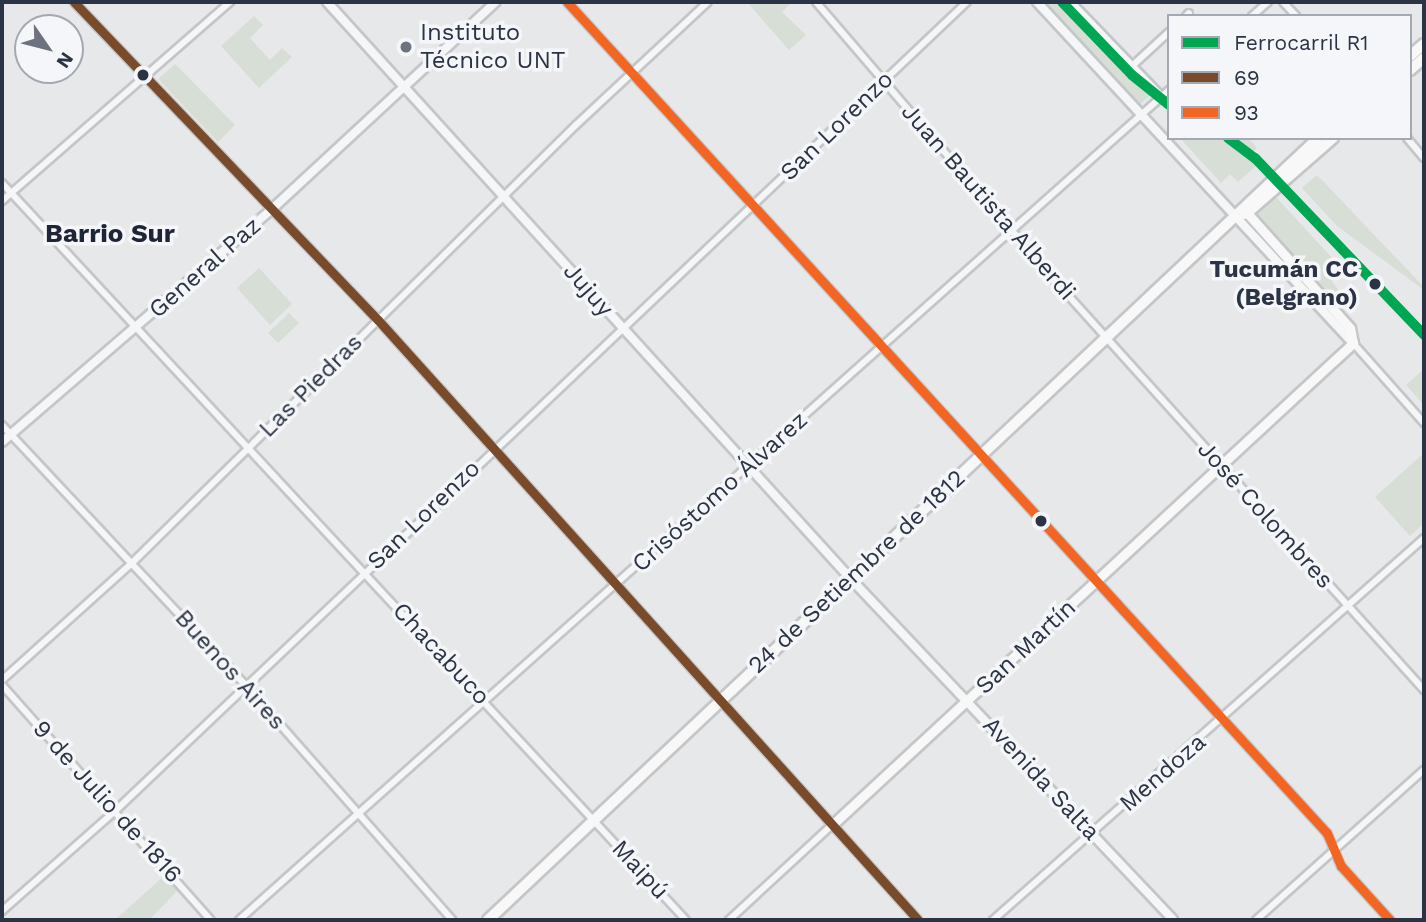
<!DOCTYPE html>
<html>
<head>
<meta charset="utf-8">
<style>
	body { margin:0 }
	#map { position:relative; width:1426px; height:922px; overflow:hidden; background:#e6e8ea; font-family:"Work Sans",sans-serif }
	div>[style] { position:absolute }
	.green>* { inset:0; background:#d6ded6 }
	.roads { filter:drop-shadow(2px 0 #c4c6c8) drop-shadow(-2px 0 #c4c6c8) drop-shadow(0 2px #c4c6c8) drop-shadow(0 -2px #c4c6c8) }
	.minor>* { height:6px; margin:-3px; padding:0 3px; transform-origin:3px; border-radius:3px; background:#f5f6f7 }
	.tertiary>* { height:8px; margin:-4px; padding:0 4px; transform-origin:4px; border-radius:4px; background:#f5f6f7 }
	.secondary>* { height:9px; margin:-4.5px; padding:0 4.5px; transform-origin:4.5px; border-radius:4.5px; background:#f8f8f8 }
	.primary>* { height:10px; margin:-5px; padding:0 5px; transform-origin:5px; border-radius:5px; background:#f8f8f8 }
	.bus-1>* { height:9px; margin:-4.5px; padding:0 4.5px; transform-origin:4.5px; border-radius:4.5px; background:#7a4b2a }
	.bus-2>* { height:9px; margin:-4.5px; padding:0 4.5px; transform-origin:4.5px; border-radius:4.5px; background:#f26522 }
	.rail-1>* { height:10px; margin:-5px; padding:0 5px; transform-origin:5px; border-radius:5px; background:#00a651 }
	.dots>* { width:19px; height:19px; translate:-50% -50%; box-sizing:border-box; border:4px solid #f4f6f9; border-radius:50% }
	span { translate:-50% -50%; white-space:nowrap; text-align:center; line-height:1.15; -webkit-text-stroke:7px #f4f6f9; paint-order:stroke }
	.poi-label { font-size:24px; color:#2b3445 }
	.left { translate:0 -50%; text-align:left }
	.street-label { font-size:24px; color:#2b3445 }
	.stop-label { font-size:24px; color:#2b3445; font-weight:700 }
	.right { translate:-100% -50%; text-align:right }
	.neighbourhood-label { font-size:26px; color:#1d2536; font-weight:700 }
	.frame { position:absolute; inset:0; border:4px solid #2b3445; pointer-events:none }
	.legend { position:absolute; left:1167px; top:14px; width:245px; height:126px; box-sizing:border-box; background:#f4f6f9; border:2px solid #a4a8b1; margin:0; padding:9px 12px; list-style:none; font-size:21px; color:#2b3445 }
	.legend li { display:flex; align-items:center; gap:14px; height:35px }
	.legend b { width:35px; border:2px solid #a4a8b1 }
	.north { position:absolute; left:14px; top:14px; width:70px; height:70px; box-sizing:border-box; background:#f4f6f9; border:2px solid #a4a8b1; border-radius:50%; rotate:125deg; font-size:19px; font-weight:700; line-height:28px; text-align:center; color:#2b3445 }
	.north::after { content:''; display:block; margin:auto; width:24px; height:32px; background:#6c737f; clip-path:polygon(50% 0,100% 100%,50% 72%,0 100%) }
</style>
</head>
<body>
<div id="map">
	<div class="green">
		<i style="clip-path:polygon(747px 2px,792px 2px,782px 12px,806px 35px,789px 50px)"></i>
		<i style="clip-path:polygon(1043px 2px,1060px 2px,1151px 95px,1140px 104px)"></i>
		<i style="clip-path:polygon(254px 16px,263px 25px,250px 38px,270px 60px,282px 48px,292px 57px,259px 88px,221px 46px)"></i>
		<i style="clip-path:polygon(175px 64px,235px 125px,218px 142px,158px 79px)"></i>
		<i style="clip-path:polygon(1180px 138px,1248px 138px,1257px 148px,1249px 156px,1257px 165px,1238px 182px,1230px 174px,1221px 183px)"></i>
		<i style="clip-path:polygon(1317px 175px,1424px 287px,1424px 290px,1337px 226px,1302px 188px)"></i>
		<i style="clip-path:polygon(1276px 197px,1344px 271px,1332px 282px,1339px 290px,1332px 296px,1257px 215px)"></i>
		<i style="clip-path:polygon(259px 268px,292px 304px,270px 325px,237px 288px)"></i>
		<i style="clip-path:polygon(289px 313px,299px 323px,278px 343px,268px 333px)"></i>
		<i style="clip-path:polygon(1424px 369px,1424px 405px,1406px 385px)"></i>
		<i style="clip-path:polygon(1424px 453px,1424px 523px,1410px 536px,1375px 497px)"></i>
		<i style="clip-path:polygon(165px 875px,178px 890px,149px 920px,115px 920px)"></i>
	</div>
	<div class="roads">
		<div class="minor">
			<i style="left:74px;top:2px;width:440px;rotate:46.3deg"></i>
			<i style="left:378px;top:320px;width:807px;rotate:48.01deg"></i>
			<i style="left:567px;top:2px;width:1126px;rotate:47.56deg"></i>
			<i style="left:1327px;top:833px;width:36px;rotate:67deg"></i>
			<i style="left:1341px;top:866px;width:73px;rotate:47.8deg"></i>
			<i style="left:816px;top:2px;width:370px;rotate:49.4deg"></i>
			<i style="left:1057px;top:283px;width:548px;rotate:47.96deg"></i>
			<i style="left:1283px;top:2px;width:19px;rotate:47deg"></i>
			<i style="left:1186px;top:16px;width:4px;rotate:-45deg"></i>
			<i style="left:1252px;top:16px;width:21px;rotate:-41deg"></i>
			<i style="left:1131px;top:67px;width:52px;rotate:-42.6deg"></i>
			<i style="left:1407px;top:138px;width:26px;rotate:50deg"></i>
			<i style="left:2px;top:183px;width:1005px;rotate:47.14deg"></i>
			<i style="left:2px;top:201px;width:303px;rotate:-41.1deg"></i>
			<i style="left:1353px;top:343px;width:107px;rotate:48.4deg"></i>
			<i style="left:2px;top:425px;width:357px;rotate:46.9deg"></i>
			<i style="left:246px;top:686px;width:312px;rotate:48.6deg"></i>
			<i style="left:2px;top:680px;width:176px;rotate:-42deg"></i>
			<i style="left:133px;top:562px;width:622px;rotate:-44.61deg"></i>
			<i style="left:576px;top:125px;width:180px;rotate:-43deg"></i>
			<i style="left:2px;top:685px;width:314px;rotate:48.4deg"></i>
			<i style="left:2px;top:911px;width:151px;rotate:-41.5deg"></i>
			<i style="left:115px;top:811px;width:1175px;rotate:-43.52deg"></i>
			<i style="left:239px;top:920px;width:1247px;rotate:-41.75deg"></i>
			<i style="left:729px;top:920px;width:140px;rotate:-42.7deg"></i>
			<i style="left:993px;top:920px;width:576px;rotate:-41.55deg"></i>
			<i style="left:1256px;top:920px;width:225px;rotate:-41.8deg"></i>
		</div>
		<div class="tertiary">
			<i style="left:327px;top:2px;width:778px;rotate:47.76deg"></i>
			<i style="left:850px;top:578px;width:470px;rotate:46.6deg"></i>
			<i style="left:1037px;top:2px;width:465px;rotate:47.2deg"></i>
			<i style="left:1070px;top:2px;width:132px;rotate:46.2deg"></i>
			<i style="left:2px;top:442px;width:355px;rotate:-40.8deg"></i>
			<i style="left:271px;top:210px;width:306px;rotate:-42.8deg"></i>
		</div>
		<div class="secondary">
			<i style="left:832px;top:825px;width:710px;rotate:-42.77deg"></i>
			<i style="left:1353px;top:343px;width:15px;rotate:-101deg"></i>
			<i style="left:1350px;top:328px;width:154px;rotate:-131.8deg"></i>
		</div>
		<div class="primary">
			<i style="left:1410px;top:56px;width:18px;rotate:-41deg"></i>
			<i style="left:1410px;top:70px;width:18px;rotate:-41deg"></i>
			<i style="left:1237px;top:216px;width:10px;rotate:-17deg"></i>
			<i style="left:1247px;top:213px;width:114px;rotate:-41.1deg"></i>
			<i style="left:488px;top:920px;width:1140px;rotate:-43.29deg"></i>
		</div>
	</div>
	<div class="bus-1">
		<i style="left:74px;top:2px;width:440px;rotate:46.3deg"></i>
		<i style="left:378px;top:320px;width:807px;rotate:48.01deg"></i>
	</div>
	<div class="bus-2">
		<i style="left:567px;top:2px;width:1126px;rotate:47.56deg"></i>
		<i style="left:1327px;top:833px;width:36px;rotate:67deg"></i>
		<i style="left:1341px;top:866px;width:73px;rotate:47.8deg"></i>
	</div>
	<div class="rail-1">
		<i style="left:1062px;top:2px;width:101px;rotate:46.2deg"></i>
		<i style="left:1132px;top:75px;width:48px;rotate:39deg"></i>
		<i style="left:1228px;top:138px;width:34px;rotate:37deg"></i>
		<i style="left:1255px;top:158px;width:245px;rotate:46.3deg"></i>
	</div>
	<div class="dots">
		<i style="left:406px;top:47px;background:#6c737f"></i>
		<i style="left:143px;top:75px;background:#2b3445"></i>
		<i style="left:1375px;top:284px;background:#2b3445"></i>
		<i style="left:1041px;top:521px;background:#2b3445"></i>
	</div>
	<div class="poi-label">
		<span class="left" style="left:420px;top:47px">Instituto<br>Técnico UNT</span>
	</div>
	<div class="street-label">
		<span style="left:837px;top:126px;rotate:-44deg">San Lorenzo</span>
		<span style="left:988px;top:202px;rotate:49deg">Juan Bautista Alberdi</span>
		<span style="left:205px;top:268px;rotate:-41deg">General Paz</span>
		<span style="left:588px;top:290px;rotate:49deg">Jujuy</span>
		<span style="left:311px;top:386px;rotate:-45deg">Las Piedras</span>
		<span style="left:720px;top:492px;rotate:-42deg">Crisóstomo Álvarez</span>
		<span style="left:424px;top:515px;rotate:-44deg">San Lorenzo</span>
		<span style="left:1265px;top:515px;rotate:48deg">José Colombres</span>
		<span style="left:857px;top:572px;rotate:-43deg">24 de Setiembre de 1812</span>
		<span style="left:1026px;top:647px;rotate:-43deg">San Martín</span>
		<span style="left:441px;top:654px;rotate:47deg">Chacabuco</span>
		<span style="left:230px;top:670px;rotate:48deg">Buenos Aires</span>
		<span style="left:1163px;top:773px;rotate:-41deg">Mendoza</span>
		<span style="left:1041px;top:779px;rotate:47deg">Avenida Salta</span>
		<span style="left:107px;top:802px;rotate:48deg">9 de Julio de 1816</span>
		<span style="left:640px;top:870px;rotate:47deg">Maipú</span>
	</div>
	<div class="stop-label">
		<span class="right" style="left:1358px;top:284px">Tucumán CC<br>(Belgrano)</span>
	</div>
	<div class="neighbourhood-label">
		<span style="left:110px;top:234px">Barrio Sur</span>
	</div>
	<div class="frame"></div>
	<ul class="legend">
	<li><b style="height:9px;background:#00a651"></b>Ferrocarril R1</li>
	<li><b style="height:9px;background:#7a4b2a"></b>69</li>
	<li><b style="height:9px;background:#f26522"></b>93</li>
	</ul>
	<div class="north">N</div>
</div>
</body>
</html>
